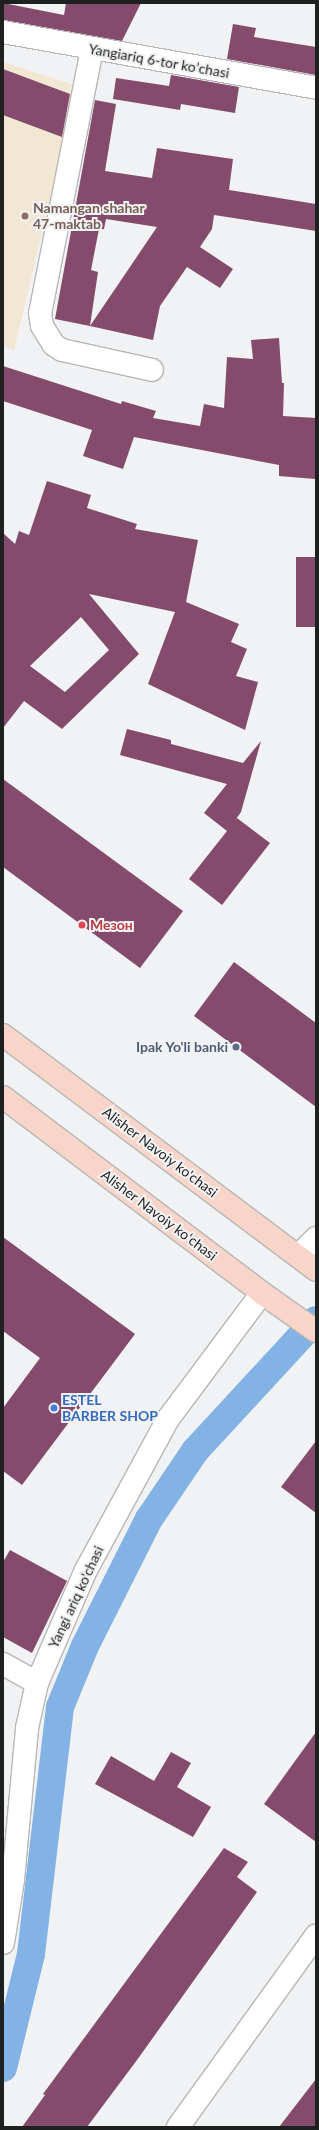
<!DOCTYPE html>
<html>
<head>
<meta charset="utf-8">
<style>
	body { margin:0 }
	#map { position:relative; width:319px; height:2130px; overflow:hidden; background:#f1f2f3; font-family:Lato,sans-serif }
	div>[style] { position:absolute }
	.education>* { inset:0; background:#f1e7d2 }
	.canal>* { height:28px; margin:-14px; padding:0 14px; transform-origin:14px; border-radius:14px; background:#83b3e5 }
	.building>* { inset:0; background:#844b6c }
	.roads { filter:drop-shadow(1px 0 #b7b7b8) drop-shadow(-1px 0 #b7b7b8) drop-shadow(0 1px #b7b7b8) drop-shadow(0 -1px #b7b7b8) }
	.street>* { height:22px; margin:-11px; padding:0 11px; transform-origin:11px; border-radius:11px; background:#fff }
	.primary>* { height:22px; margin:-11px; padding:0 11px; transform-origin:11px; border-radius:11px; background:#f8d5c8 }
	.dots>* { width:11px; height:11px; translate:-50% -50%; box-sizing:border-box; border:2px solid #f1f2f3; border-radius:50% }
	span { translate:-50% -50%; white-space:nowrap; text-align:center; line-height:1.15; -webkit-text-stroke:4px #f1f2f3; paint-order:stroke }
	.street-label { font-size:14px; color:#1f2020 }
	.education-label { font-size:14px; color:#785e54; font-weight:700 }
	.left { translate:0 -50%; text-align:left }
	.health-label { font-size:14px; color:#be3a42; font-weight:700 }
	.service-label { font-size:14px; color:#4e5e75; font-weight:700 }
	.right { translate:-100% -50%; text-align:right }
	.shop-label { font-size:14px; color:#366cbe; font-weight:700 }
	.frame { position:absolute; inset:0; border:4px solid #1f2020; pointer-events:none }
</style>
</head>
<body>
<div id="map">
	<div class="education">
		<i style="clip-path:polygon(3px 62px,77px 86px,14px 350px,3px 346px)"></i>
	</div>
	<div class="canal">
		<i style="left:3px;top:2068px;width:117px;rotate:-76.2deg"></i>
		<i style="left:31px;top:1954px;width:249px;rotate:-83.3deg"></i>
		<i style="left:60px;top:1707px;width:66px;rotate:-67.7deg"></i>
		<i style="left:85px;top:1646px;width:142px;rotate:-63.3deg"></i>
		<i style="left:149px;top:1519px;width:82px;rotate:-55.9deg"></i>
		<i style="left:195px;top:1451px;width:178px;rotate:-47.3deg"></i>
	</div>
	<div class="building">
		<i style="clip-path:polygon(3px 3px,64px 15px,66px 3px,141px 3px,122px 41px,3px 20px)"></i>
		<i style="clip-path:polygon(233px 24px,256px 28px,254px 37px,316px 47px,316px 75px,227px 59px)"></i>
		<i style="clip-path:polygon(3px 69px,70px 94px,62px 137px,3px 115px)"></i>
		<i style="clip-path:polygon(171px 75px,239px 87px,235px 113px,181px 104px,180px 110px,113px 99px,116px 78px,169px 86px)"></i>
		<i style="clip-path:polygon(95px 100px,116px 104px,105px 171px,152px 178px,157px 148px,233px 159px,229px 190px,316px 204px,316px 231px,214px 215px,212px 229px,200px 247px,233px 269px,220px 288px,187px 267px,160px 306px,153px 340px,90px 326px,157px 227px,106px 219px,104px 229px,99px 229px,91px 270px,98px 272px,90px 326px,55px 319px)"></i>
		<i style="clip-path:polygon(279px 338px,282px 383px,284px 383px,283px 416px,316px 418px,315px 479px,279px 476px,279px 465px,134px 437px,123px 469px,83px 456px,92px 430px,3px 401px,3px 366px,121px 404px,122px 401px,156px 411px,153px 418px,200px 426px,204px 404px,224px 408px,227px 357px,253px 359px,251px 340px)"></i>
		<i style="clip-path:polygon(evenodd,47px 481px,91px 495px,87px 508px,137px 524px,135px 529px,198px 540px,186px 602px,239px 624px,231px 642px,247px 649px,236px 676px,258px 682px,245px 730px,148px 684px,175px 612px,89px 594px,139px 654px,62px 729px,24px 701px,3px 728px,3px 533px,15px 544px,19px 531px,29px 535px,47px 481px,81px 617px,109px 650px,65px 692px,30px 666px,81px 617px)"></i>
		<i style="clip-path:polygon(296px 557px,316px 557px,316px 627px,296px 627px)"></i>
		<i style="clip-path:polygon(127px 729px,171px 740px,171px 744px,243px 763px,261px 741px,241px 812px,234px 822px,237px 818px,270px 843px,222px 905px,189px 879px,227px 831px,204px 813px,227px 784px,120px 755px)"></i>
		<i style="clip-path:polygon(3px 779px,183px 911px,140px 968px,3px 867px)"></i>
		<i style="clip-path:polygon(234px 962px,316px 1023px,316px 1107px,194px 1016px)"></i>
		<i style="clip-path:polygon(3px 1237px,135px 1334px,22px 1485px,3px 1471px,3px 1408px,40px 1358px,3px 1331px)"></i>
		<i style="clip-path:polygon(316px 1441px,316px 1513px,281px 1487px)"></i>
		<i style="clip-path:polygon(10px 1550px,67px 1581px,32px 1653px,3px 1637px,3px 1562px)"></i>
		<i style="clip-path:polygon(316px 1732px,316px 1842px,264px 1804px)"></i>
		<i style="clip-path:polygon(171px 1752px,191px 1763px,177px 1787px,211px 1807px,193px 1837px,95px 1784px,111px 1756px,154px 1781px)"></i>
		<i style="clip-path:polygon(224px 1848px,248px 1862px,237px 1877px,257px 1892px,137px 2060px,87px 2127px,22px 2127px,45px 2095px,43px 2094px)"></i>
		<i style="clip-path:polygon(316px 2079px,316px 2127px,279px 2127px)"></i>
	</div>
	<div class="roads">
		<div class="street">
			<i style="left:3px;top:32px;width:318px;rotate:10.1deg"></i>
			<i style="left:92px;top:49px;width:269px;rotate:101.1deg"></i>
			<i style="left:40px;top:313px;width:13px;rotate:81deg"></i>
			<i style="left:42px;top:326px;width:22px;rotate:58deg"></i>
			<i style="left:54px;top:345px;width:9px;rotate:32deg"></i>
			<i style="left:62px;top:350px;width:92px;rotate:12.5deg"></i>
			<i style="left:299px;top:1255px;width:24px;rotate:-45deg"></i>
			<i style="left:3px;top:1664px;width:39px;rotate:29deg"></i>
			<i style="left:3px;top:1943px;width:64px;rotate:-81deg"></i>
			<i style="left:13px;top:1880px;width:153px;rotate:-84.7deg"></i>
			<i style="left:27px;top:1728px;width:46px;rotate:-77.5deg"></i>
			<i style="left:37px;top:1683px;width:123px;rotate:-66.6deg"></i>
			<i style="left:86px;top:1570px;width:172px;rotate:-61.5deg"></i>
			<i style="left:168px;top:1419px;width:157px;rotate:-53.3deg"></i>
			<i style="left:178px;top:2127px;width:236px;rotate:-54.2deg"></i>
		</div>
		<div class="primary">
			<i style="left:3px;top:1035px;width:391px;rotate:36.9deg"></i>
			<i style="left:3px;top:1097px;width:325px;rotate:37.1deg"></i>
			<i style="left:262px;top:1293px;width:66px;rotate:35.1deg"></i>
		</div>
	</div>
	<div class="dots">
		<i style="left:25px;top:216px;background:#8d6e63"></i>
		<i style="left:82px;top:925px;background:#e0444e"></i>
		<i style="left:236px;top:1047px;background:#5c6f8a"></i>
		<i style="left:54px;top:1408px;background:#3f7fe0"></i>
	</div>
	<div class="street-label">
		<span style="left:159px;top:61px;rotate:10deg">Yangiаriq 6-tor koʼchasi</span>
		<span style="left:160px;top:1152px;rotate:37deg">Alisher Navoiy ko'chasi</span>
		<span style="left:159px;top:1215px;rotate:37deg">Alisher Navoiy koʻchasi</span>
		<span style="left:76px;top:1597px;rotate:-65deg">Yangi ariq ko‘chasi</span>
	</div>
	<div class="education-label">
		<span class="left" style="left:33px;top:216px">Namangan shahar<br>47-maktab</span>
	</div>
	<div class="health-label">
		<span class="left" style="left:90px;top:925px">Мезон</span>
	</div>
	<div class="service-label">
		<span class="right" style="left:228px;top:1047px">Ipak Yo'li banki</span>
	</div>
	<div class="shop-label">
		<span class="left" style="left:62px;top:1408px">ESTEL<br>BARBER SHOP</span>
	</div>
	<div class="frame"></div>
</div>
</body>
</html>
